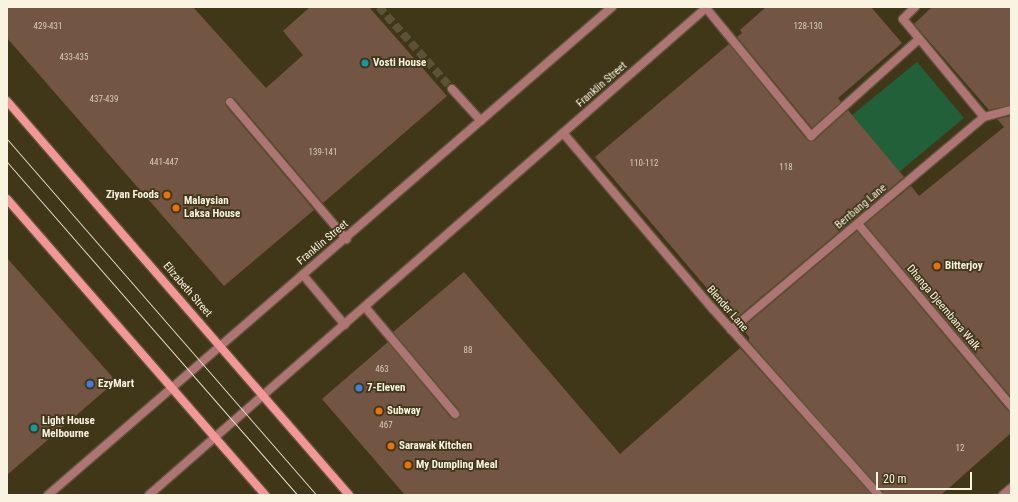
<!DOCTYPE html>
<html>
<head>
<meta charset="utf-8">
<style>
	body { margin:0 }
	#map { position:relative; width:1018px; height:502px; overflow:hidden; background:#403719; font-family:"Roboto Condensed",sans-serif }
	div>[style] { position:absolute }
	.green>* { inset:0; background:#216038 }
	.building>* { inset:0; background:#725543 }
	.street-tunnel>* { height:8px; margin-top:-4px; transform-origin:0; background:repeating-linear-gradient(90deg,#5c5337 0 8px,transparent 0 12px) }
	.roads { filter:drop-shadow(1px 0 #5e5539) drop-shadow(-1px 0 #5e5539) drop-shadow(0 1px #5e5539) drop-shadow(0 -1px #5e5539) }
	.lane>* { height:8px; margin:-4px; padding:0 4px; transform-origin:4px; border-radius:4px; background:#af7575 }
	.street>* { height:8px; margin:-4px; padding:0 4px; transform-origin:4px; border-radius:4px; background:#af7575 }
	.secondary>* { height:8px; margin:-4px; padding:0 4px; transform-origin:4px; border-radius:4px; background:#f29697 }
	.tram>* { height:1px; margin:-0.5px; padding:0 0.5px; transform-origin:0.5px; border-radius:0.5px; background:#e6e0ce }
	.dots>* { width:11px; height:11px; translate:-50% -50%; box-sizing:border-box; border:2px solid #403719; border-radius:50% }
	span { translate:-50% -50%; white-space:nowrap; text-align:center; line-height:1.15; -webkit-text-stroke:3.5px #403719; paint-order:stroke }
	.number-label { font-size:9px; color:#d7ccba }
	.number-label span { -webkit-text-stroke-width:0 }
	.poi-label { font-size:11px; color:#f9f3e2; font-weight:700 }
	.left { translate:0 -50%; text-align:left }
	.right { translate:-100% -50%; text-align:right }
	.street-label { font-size:11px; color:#f9f3e2 }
	.frame { position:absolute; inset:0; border:8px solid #f9f3e2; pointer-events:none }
	.scale { position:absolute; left:876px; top:472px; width:96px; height:18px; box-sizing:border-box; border:2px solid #f9f3e2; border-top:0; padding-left:5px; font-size:12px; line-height:14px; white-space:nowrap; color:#f9f3e2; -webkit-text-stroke:3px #403719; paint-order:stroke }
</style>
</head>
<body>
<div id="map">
	<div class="green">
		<i style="clip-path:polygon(917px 62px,964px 118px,899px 172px,852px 115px)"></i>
	</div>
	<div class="building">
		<i style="clip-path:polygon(7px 7px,193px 7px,266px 88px,303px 55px,283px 31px,310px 7px,369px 7px,447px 96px,323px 203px,234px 98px,226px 98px,226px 106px,314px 210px,224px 286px,7px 38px)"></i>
		<i style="clip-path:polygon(766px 7px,871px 7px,902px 43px,838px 98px,841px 102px,812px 128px,737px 37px,742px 33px,740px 30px)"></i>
		<i style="clip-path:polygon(932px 7px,1011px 7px,1011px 105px,989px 110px,914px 24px)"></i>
		<i style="clip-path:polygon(729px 44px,807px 140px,815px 140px,848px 110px,904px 177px,734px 320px,595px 157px)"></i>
		<i style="clip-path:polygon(1011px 116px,1011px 397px,865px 224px,911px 186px,919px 196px,1004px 127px,997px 119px)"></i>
		<i style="clip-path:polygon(857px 231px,1007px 410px,1011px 411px,1011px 433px,941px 495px,884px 495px,749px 341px,749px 337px,742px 328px)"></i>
		<i style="clip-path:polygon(7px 258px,116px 381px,7px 475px)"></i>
		<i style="clip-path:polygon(464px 272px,620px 454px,740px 348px,872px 495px,405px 495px,322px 399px,388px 342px,451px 418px,459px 418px,459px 410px,393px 332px)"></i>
	</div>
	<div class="street-tunnel">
		<i style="left:379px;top:7px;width:110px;rotate:48.3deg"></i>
	</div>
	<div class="roads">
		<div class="lane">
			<i style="left:915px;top:7px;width:17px;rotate:135deg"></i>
			<i style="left:903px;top:19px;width:127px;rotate:50.4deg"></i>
			<i style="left:706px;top:8px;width:166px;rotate:50.6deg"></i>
			<i style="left:811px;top:136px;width:144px;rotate:-41.9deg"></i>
			<i style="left:230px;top:102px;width:180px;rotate:49.7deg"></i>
			<i style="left:563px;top:133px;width:231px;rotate:49.6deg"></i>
			<i style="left:303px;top:275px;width:65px;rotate:50deg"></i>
			<i style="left:365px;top:307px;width:140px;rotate:49.9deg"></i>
		</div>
		<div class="street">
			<i style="left:452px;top:89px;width:43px;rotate:47.8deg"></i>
			<i style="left:858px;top:224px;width:238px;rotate:49.9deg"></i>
			<i style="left:713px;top:309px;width:249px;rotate:48.3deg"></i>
			<i style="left:731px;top:330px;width:331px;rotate:-40.1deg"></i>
			<i style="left:984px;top:117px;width:28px;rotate:-15deg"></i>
			<i style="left:48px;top:495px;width:746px;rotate:-40.87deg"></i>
			<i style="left:149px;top:495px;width:741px;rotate:-41.17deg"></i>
			<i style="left:1003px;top:495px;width:11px;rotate:-41deg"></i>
		</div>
		<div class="secondary">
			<i style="left:7px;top:101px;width:522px;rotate:49.04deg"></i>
			<i style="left:7px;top:199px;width:393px;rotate:48.9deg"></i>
		</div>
	</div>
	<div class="tram">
		<i style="left:7px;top:139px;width:472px;rotate:49deg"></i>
		<i style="left:7px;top:162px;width:442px;rotate:48.9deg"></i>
	</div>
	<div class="dots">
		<i style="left:365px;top:63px;background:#0f9aa8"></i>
		<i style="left:167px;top:195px;background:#e8710a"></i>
		<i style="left:176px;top:208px;background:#e8710a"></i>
		<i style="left:937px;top:266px;background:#e8710a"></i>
		<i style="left:90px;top:384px;background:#3f7fe0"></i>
		<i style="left:359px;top:388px;background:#3f7fe0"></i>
		<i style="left:379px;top:411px;background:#e8710a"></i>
		<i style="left:34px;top:428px;background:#0f9aa8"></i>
		<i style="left:391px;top:446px;background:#e8710a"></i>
		<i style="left:408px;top:465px;background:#e8710a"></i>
	</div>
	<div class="number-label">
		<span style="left:48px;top:26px">429-431</span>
		<span style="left:808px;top:26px">128-130</span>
		<span style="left:74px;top:57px">433-435</span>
		<span style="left:104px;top:99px">437-439</span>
		<span style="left:323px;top:152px">139-141</span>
		<span style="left:164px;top:162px">441-447</span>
		<span style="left:644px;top:163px">110-112</span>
		<span style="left:786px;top:167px">118</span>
		<span style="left:468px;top:350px">88</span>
		<span style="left:382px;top:369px">463</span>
		<span style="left:386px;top:425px">467</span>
		<span style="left:960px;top:448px">12</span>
	</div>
	<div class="poi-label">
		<span class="left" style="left:373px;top:63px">Vosti House</span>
		<span class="right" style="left:159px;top:195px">Ziyan Foods</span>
		<span class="left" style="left:184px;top:208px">Malaysian<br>Laksa House</span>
		<span class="left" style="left:945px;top:266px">Bitterjoy</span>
		<span class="left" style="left:98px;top:384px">EzyMart</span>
		<span class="left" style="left:367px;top:388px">7-Eleven</span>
		<span class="left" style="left:387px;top:411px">Subway</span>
		<span class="left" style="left:42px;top:428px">Light House<br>Melbourne</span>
		<span class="left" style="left:399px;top:446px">Sarawak Kitchen</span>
		<span class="left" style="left:416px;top:465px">My Dumpling Meal</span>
	</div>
	<div class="street-label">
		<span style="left:602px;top:85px;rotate:-41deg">Franklin Street</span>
		<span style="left:861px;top:207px;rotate:-40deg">Berrbang Lane</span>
		<span style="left:323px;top:243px;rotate:-40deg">Franklin Street</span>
		<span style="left:187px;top:290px;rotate:49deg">Elizabeth Street</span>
		<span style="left:943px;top:308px;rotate:50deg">Dhanga Djeembana Walk</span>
		<span style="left:727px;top:309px;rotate:49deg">Blender Lane</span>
	</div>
	<div class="frame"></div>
	<div class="scale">20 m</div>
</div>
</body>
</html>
